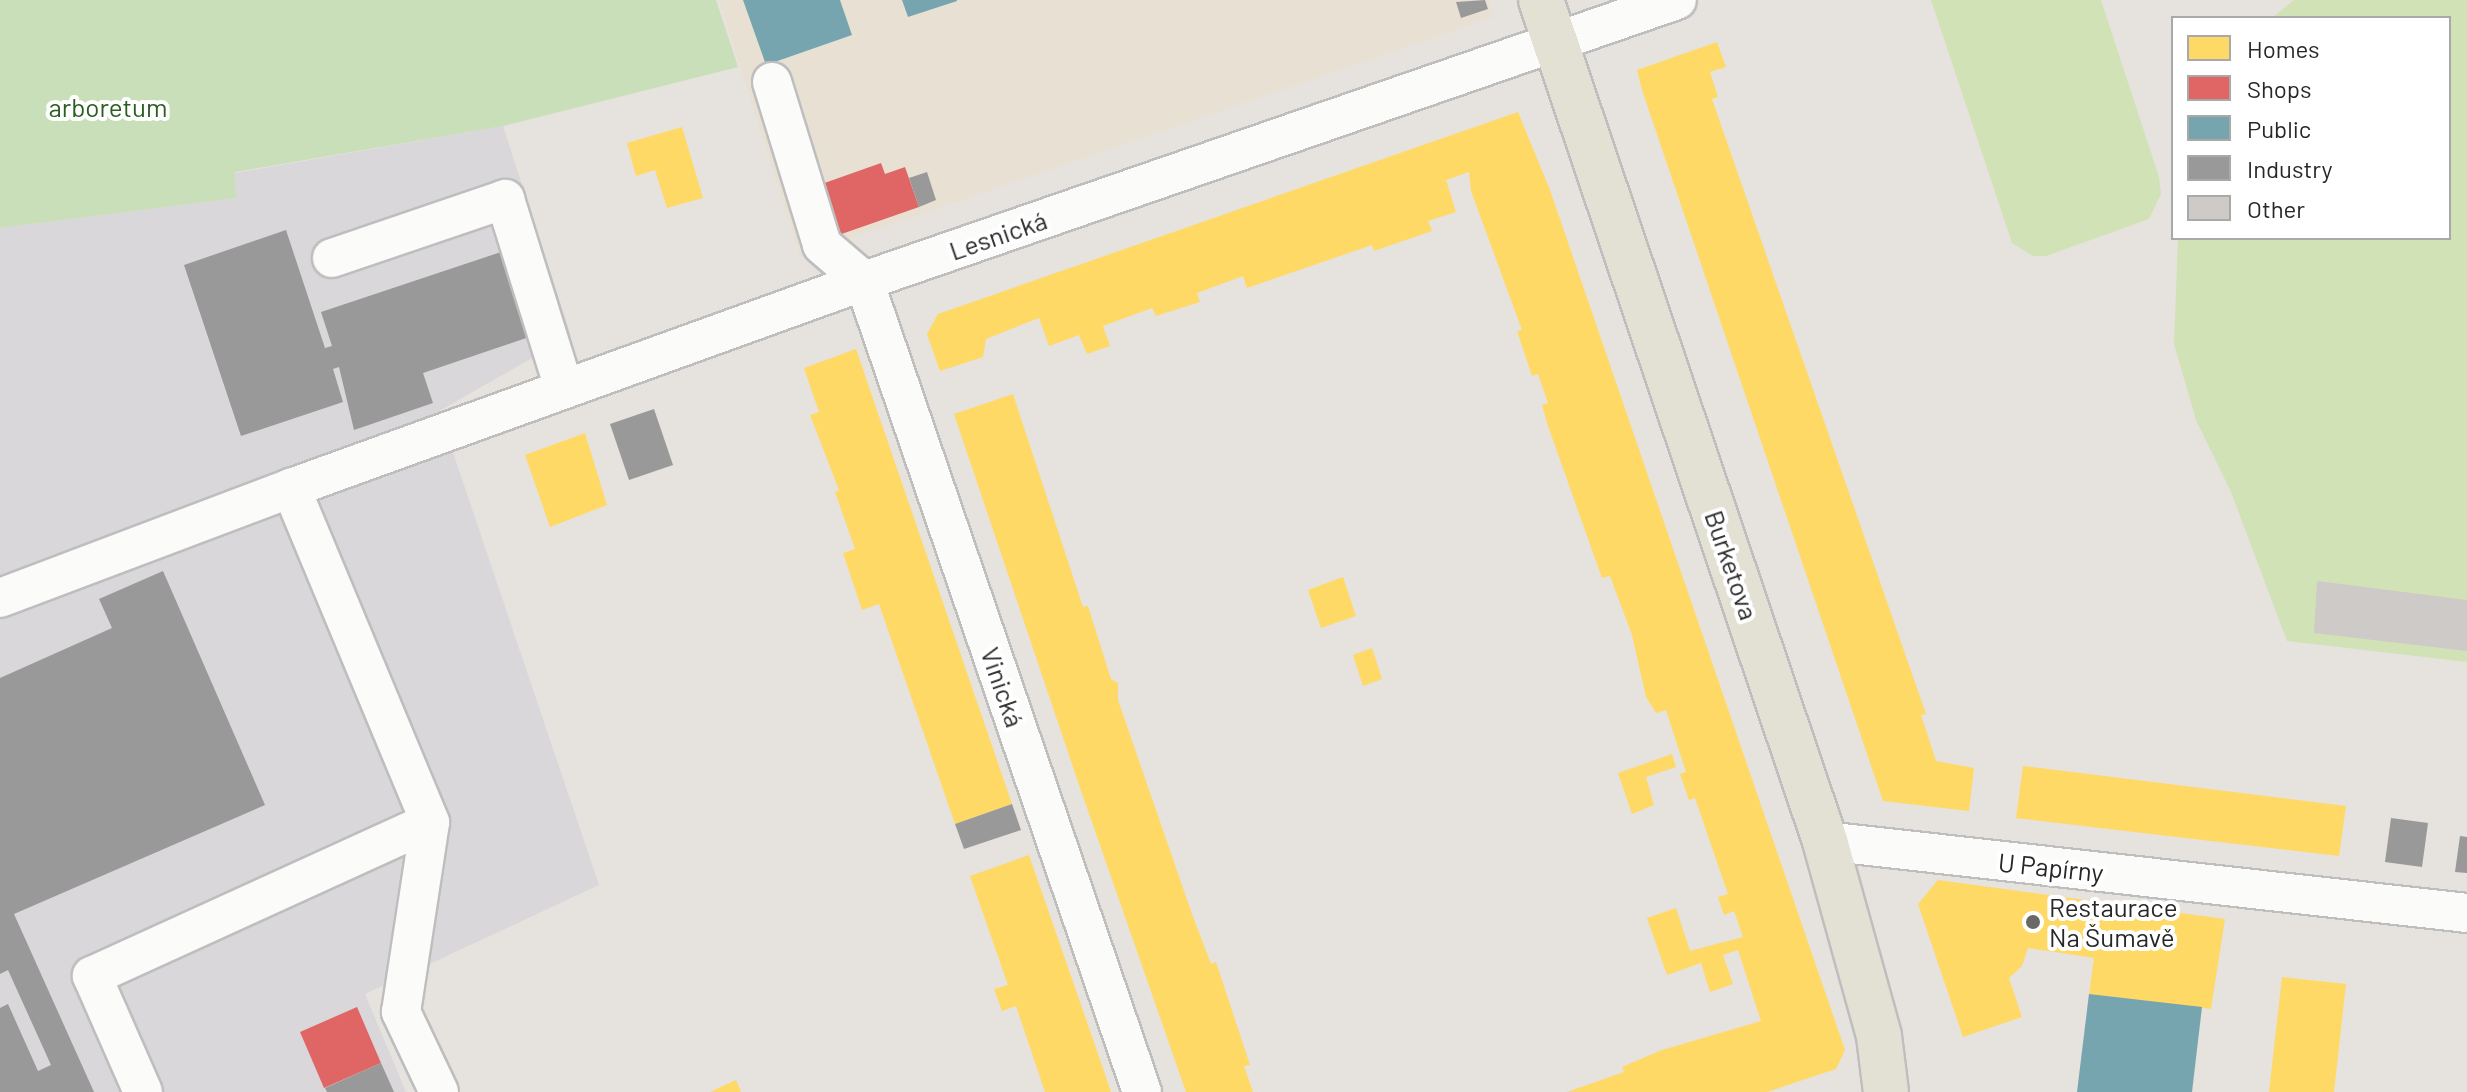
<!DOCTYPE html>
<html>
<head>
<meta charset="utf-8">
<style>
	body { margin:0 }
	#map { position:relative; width:2467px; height:1092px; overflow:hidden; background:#e6e2de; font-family:Barlow,sans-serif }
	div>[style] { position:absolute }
	.industrial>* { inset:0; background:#d9d7d9 }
	.education>* { inset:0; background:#e8e1d3 }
	.green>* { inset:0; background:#c8dfb9 }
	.pitch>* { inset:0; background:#d2e2b7 }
	.homes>* { inset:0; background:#ffd966 }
	.shops>* { inset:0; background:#e06666 }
	.public>* { inset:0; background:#76a5af }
	.industry>* { inset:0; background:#999 }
	.building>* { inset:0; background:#cdcac7 }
	.roads { filter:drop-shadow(2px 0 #bfbebf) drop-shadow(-2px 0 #bfbebf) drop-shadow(0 2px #bfbebf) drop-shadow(0 -2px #bfbebf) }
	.minor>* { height:38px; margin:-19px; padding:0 19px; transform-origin:19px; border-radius:19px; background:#fbfbfa }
	.major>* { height:44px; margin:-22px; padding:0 22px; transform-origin:22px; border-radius:22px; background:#e3e0d4 }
	.dots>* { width:22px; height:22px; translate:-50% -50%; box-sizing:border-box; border:4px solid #fff; border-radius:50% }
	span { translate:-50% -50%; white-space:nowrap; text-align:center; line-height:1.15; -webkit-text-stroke:8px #fff; paint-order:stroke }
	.park-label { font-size:26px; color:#2b5d1f }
	.street-label { font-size:26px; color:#272727 }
	.poi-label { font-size:26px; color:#272727 }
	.left { translate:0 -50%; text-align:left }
	.legend { position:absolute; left:2171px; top:16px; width:280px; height:224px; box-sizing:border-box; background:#fff; border:2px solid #a9a9a9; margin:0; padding:10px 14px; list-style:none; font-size:24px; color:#272727 }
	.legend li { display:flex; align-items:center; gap:16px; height:40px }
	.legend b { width:40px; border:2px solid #a9a9a9 }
</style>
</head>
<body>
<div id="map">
	<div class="industrial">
		<i style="clip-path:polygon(503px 126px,571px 336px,439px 411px,599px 885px,365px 994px,406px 1092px,0 1092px,0 228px,236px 198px,235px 173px)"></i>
	</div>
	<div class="education">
		<i style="clip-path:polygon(719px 0,1489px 0,1494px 17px,800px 256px)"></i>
	</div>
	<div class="green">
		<i style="clip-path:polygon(0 0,716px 0,738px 67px,503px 126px,235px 172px,236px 198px,0 228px)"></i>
	</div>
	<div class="pitch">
		<i style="clip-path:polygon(1931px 0,2101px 0,2159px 177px,2161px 194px,2149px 219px,2046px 256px,2033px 256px,2012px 243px)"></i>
		<i style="clip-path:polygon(2294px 0,2467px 0,2467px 662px,2287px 641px,2231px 492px,2196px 420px,2174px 344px,2178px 238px,2449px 238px,2449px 18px,2272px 18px)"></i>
	</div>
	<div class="homes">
		<i style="clip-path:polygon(1717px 42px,1726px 67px,1710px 72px,1718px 97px,1712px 99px,1926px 714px,1921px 715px,1936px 761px,1974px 768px,1969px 811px,1883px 801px,1642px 90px,1637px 70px)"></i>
		<i style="clip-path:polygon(1518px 112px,1550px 190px,1845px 1050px,1836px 1069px,1767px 1092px,1567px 1092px,1624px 1072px,1622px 1067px,1662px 1050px,1761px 1021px,1738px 950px,1723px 955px,1733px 984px,1710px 992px,1701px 963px,1667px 975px,1647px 918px,1676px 908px,1690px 951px,1743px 937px,1734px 911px,1724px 915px,1718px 897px,1728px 894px,1695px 798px,1689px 800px,1680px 774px,1686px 772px,1666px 710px,1656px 713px,1646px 697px,1632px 635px,1610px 576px,1602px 578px,1548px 426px,1542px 405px,1548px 403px,1538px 374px,1532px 376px,1517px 331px,1522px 330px,1471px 191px,1469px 172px,1446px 180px,1456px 212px,1428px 221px,1432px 231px,1374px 251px,1372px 245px,1247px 288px,1243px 276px,1197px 293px,1200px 302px,1156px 316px,1152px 308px,1103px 326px,1110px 346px,1087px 354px,1079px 335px,1049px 346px,1039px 318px,986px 339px,983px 357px,940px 371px,927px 334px,938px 314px)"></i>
		<i style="clip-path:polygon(682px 127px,703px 198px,667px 208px,655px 170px,636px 176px,627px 143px)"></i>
		<i style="clip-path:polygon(856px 349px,1012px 804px,955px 824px,879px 604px,862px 610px,843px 553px,855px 549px,835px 492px,839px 490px,810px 415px,819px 412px,804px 368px)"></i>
		<i style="clip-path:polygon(1013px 394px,1083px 607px,1088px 606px,1111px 679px,1118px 683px,1118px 700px,1192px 914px,1211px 964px,1216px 962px,1250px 1065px,1244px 1066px,1253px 1092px,1186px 1092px,1078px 782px,954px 414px)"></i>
		<i style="clip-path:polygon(585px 433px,607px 505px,550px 527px,525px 455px)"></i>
		<i style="clip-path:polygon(1343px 577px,1356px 616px,1321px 628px,1308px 590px)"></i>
		<i style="clip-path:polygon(1372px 648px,1382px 679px,1363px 686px,1353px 655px)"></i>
		<i style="clip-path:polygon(1672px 754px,1676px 767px,1646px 777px,1654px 805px,1632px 814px,1618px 773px)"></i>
		<i style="clip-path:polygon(2023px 766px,2346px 806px,2339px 856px,2016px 818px)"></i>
		<i style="clip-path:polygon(1029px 855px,1096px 1048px,1111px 1092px,1045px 1092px,1016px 1006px,1002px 1011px,994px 989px,1008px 985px,970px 876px)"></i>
		<i style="clip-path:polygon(1938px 880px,2225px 919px,2211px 1009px,2089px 994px,2094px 958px,2028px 948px,2022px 966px,2009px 978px,2022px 1017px,1963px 1037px,1918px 904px)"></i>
		<i style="clip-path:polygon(2282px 977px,2346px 984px,2334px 1092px,2269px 1092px)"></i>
		<i style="clip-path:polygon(736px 1080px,741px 1092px,710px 1092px)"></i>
	</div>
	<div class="shops">
		<i style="clip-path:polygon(881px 163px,885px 174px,905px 167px,919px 207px,833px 237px,816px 186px)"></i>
		<i style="clip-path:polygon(357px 1007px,381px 1063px,324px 1088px,300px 1032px)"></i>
	</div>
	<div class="public">
		<i style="clip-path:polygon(743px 0,840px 0,852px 35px,766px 65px)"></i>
		<i style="clip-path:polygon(902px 0,957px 0,957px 1px,908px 17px)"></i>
		<i style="clip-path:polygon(2089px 994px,2202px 1007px,2192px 1092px,2077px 1092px)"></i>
	</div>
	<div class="industry">
		<i style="clip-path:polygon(1485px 0,1488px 9px,1461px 18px,1456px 2px)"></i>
		<i style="clip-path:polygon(927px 172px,936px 200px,919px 207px,909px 178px)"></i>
		<i style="clip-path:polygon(286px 230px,325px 348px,332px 346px,321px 312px,501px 252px,529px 337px,423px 373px,433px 403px,354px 430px,339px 367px,333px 369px,343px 402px,241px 436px,184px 265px)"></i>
		<i style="clip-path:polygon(654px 409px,673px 465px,629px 480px,610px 424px)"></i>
		<i style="clip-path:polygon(163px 571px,265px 805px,14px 914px,94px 1092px,0 1092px,0 1008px,8px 1004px,38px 1071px,51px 1065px,8px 970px,0 974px,0 678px,112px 628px,99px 599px)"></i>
		<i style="clip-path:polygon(1012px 804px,1021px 830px,964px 849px,955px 824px)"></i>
		<i style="clip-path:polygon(2391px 818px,2428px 823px,2422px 867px,2385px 862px)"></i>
		<i style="clip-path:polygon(2460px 836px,2467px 837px,2467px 873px,2455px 872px)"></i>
		<i style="clip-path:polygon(381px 1063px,394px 1092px,327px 1092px,325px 1088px)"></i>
	</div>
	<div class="building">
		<i style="clip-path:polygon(2317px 581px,2467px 600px,2467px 651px,2314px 633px)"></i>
	</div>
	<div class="roads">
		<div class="minor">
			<i style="left:772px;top:82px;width:170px;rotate:72.9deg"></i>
			<i style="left:822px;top:245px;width:55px;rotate:40.6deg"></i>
			<i style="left:864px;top:281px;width:857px;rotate:71.08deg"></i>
			<i style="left:332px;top:258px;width:183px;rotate:-18.8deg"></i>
			<i style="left:505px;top:199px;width:198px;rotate:72.7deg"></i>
			<i style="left:0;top:598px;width:311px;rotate:-20.7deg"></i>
			<i style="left:1825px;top:841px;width:646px;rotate:6.4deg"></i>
			<i style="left:143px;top:1092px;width:127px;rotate:-113.7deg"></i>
			<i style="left:92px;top:976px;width:371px;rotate:-24.5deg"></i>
			<i style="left:439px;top:1092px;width:89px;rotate:-115.4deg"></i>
			<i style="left:401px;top:1012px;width:192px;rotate:-81.3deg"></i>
			<i style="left:430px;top:822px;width:362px;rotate:-112.6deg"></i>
			<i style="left:291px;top:488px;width:609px;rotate:-19.86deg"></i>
			<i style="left:864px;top:281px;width:860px;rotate:-19.07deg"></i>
		</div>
		<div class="major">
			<i style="left:1541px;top:0;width:888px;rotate:71.34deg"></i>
			<i style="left:1825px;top:841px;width:202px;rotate:74.5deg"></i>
			<i style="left:1879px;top:1036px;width:56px;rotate:82.9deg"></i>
		</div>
	</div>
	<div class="dots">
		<i style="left:2033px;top:922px;background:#6a6867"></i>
	</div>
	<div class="park-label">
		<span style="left:108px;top:107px">arboretum</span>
	</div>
	<div class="street-label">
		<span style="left:998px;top:235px;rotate:-19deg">Lesnická</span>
		<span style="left:1732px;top:565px;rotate:71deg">Burketova</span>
		<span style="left:1003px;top:687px;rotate:71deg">Vinická</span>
		<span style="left:2051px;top:867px;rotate:6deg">U Papírny</span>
	</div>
	<div class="poi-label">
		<span class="left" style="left:2049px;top:922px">Restaurace<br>Na Šumavě</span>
	</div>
	<ul class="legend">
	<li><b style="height:22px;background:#ffd966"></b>Homes</li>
	<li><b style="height:22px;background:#e06666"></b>Shops</li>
	<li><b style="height:22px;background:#76a5af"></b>Public</li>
	<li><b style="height:22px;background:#999"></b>Industry</li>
	<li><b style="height:22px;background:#cdcac7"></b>Other</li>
	</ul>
</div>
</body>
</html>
